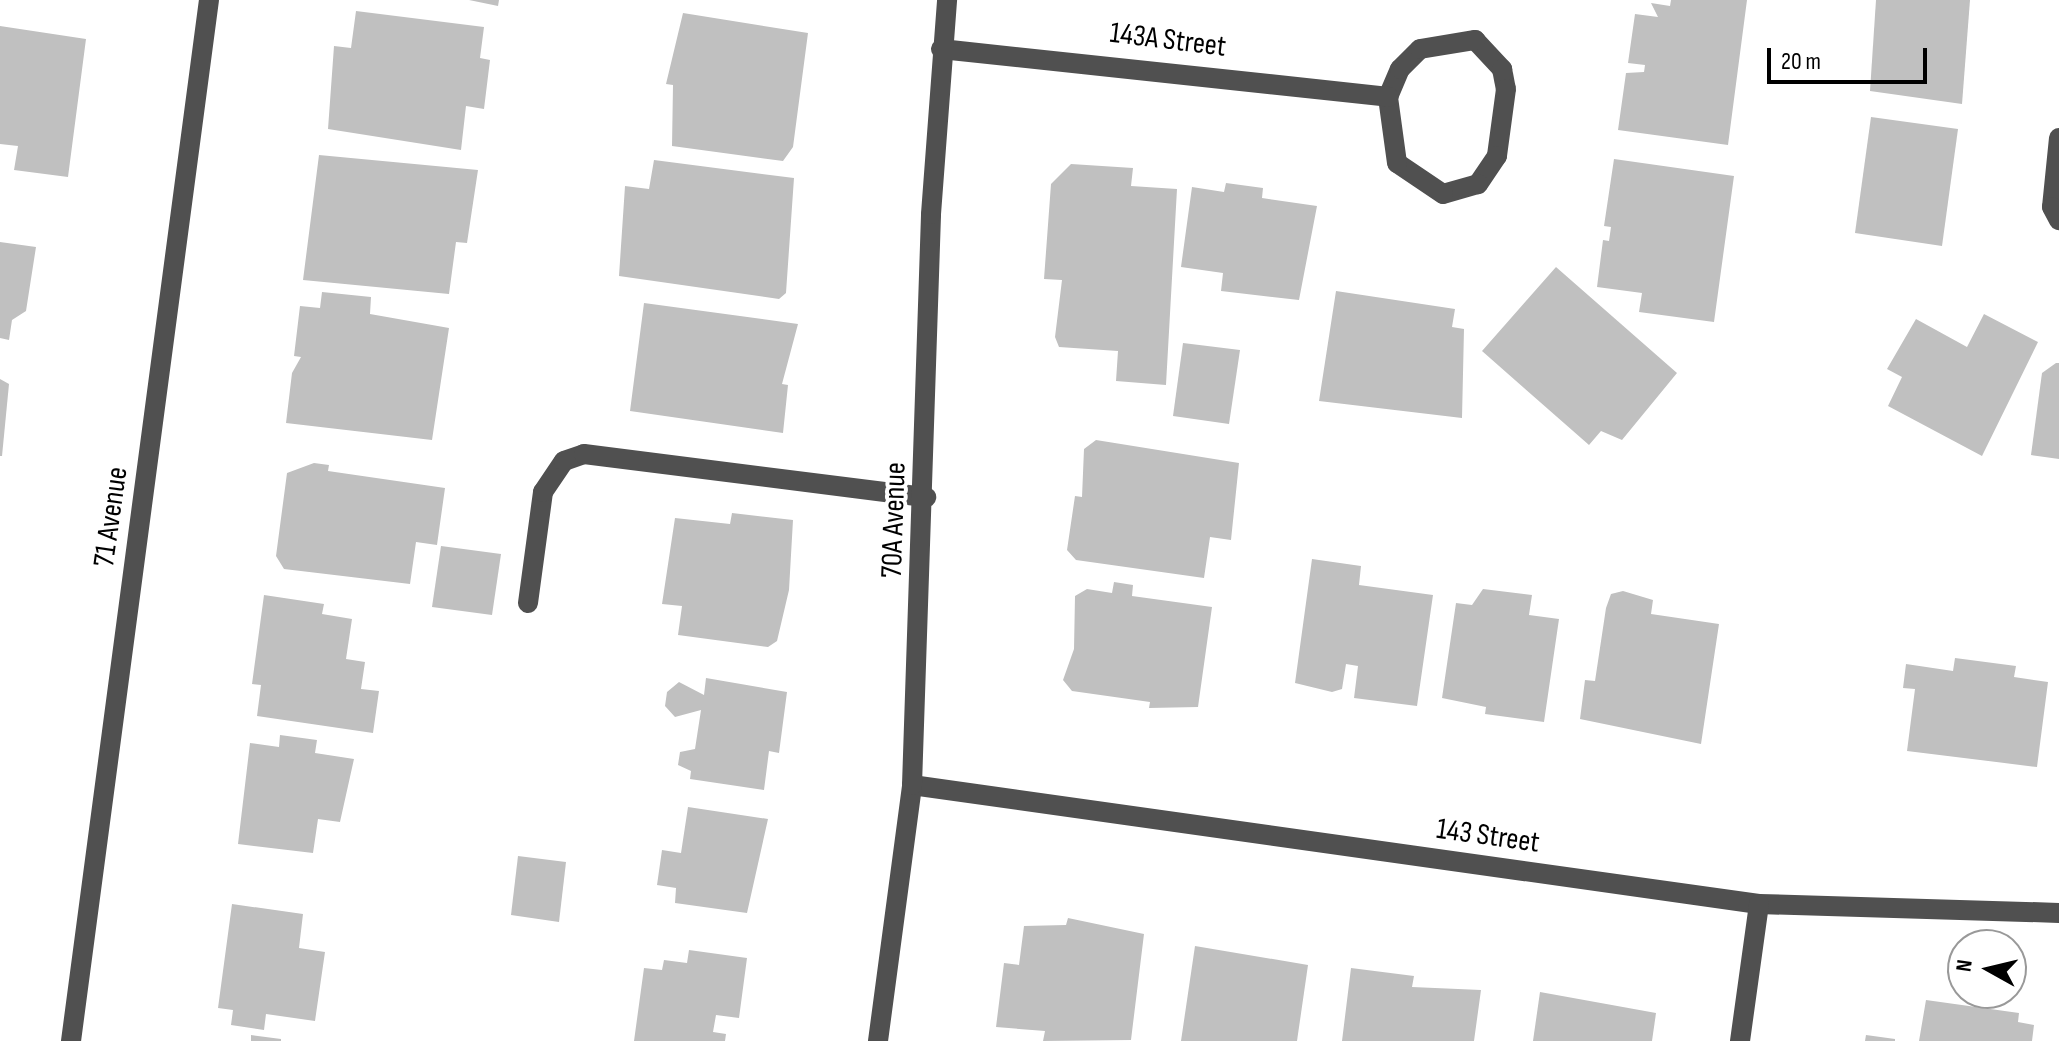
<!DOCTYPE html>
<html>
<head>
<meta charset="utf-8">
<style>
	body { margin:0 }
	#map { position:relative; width:2059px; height:1041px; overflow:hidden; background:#fff; font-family:"Sofia Sans Condensed",sans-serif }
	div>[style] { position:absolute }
	.building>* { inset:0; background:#c0c0c0 }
	.minor>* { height:20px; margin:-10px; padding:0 10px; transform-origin:10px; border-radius:10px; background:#505050 }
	span { translate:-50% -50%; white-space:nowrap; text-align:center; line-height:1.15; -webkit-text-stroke:8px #fff; paint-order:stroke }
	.street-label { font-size:30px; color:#000 }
	.north { position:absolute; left:1947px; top:929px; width:80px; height:80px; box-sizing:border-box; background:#fff; border:2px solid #999; border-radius:50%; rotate:278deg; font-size:22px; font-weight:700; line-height:32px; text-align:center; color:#000 }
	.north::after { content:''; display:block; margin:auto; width:28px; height:36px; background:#000; clip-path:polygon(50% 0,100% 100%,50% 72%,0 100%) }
	.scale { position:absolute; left:1767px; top:48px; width:160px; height:36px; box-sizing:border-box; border:4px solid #000; border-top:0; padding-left:10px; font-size:24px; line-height:28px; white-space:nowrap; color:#000; -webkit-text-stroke:6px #fff; paint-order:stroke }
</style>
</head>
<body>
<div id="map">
	<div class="building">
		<i style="clip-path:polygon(469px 0,499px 0,498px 6px)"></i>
		<i style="clip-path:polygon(1671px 0,1747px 0,1728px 145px,1618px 130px,1626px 73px,1644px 72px,1645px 65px,1628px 63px,1635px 14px,1658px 17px,1651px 3px,1670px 6px)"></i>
		<i style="clip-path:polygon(1876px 0,1970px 0,1962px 104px,1870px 91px)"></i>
		<i style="clip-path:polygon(356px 11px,484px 27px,480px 58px,490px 60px,484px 109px,466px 106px,461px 150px,328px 129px,334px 46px,351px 48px)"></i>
		<i style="clip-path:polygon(683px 13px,808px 33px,793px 147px,783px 161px,672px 146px,673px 85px,666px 84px)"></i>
		<i style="clip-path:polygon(0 26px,86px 39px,68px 177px,14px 170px,18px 146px,0 144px)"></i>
		<i style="clip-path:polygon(1871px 117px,1958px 129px,1942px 246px,1855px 233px)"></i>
		<i style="clip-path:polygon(319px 155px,478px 170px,467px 243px,456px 242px,449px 294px,303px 280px)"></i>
		<i style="clip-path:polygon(1614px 159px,1734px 176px,1714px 322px,1639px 312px,1642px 293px,1597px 287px,1603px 240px,1609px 241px,1611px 227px,1604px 226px)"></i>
		<i style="clip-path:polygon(654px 160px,794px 178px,786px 293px,779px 299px,619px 276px,625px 186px,649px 189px)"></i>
		<i style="clip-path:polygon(1071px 164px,1133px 168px,1131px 186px,1177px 189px,1166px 385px,1116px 381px,1118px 351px,1059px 347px,1055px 337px,1062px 280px,1044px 279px,1051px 184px)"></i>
		<i style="clip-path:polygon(1226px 183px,1263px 188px,1262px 198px,1317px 206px,1299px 300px,1221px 291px,1223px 273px,1181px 267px,1192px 187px,1224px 192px)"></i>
		<i style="clip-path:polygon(0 242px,36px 247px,26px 311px,12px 320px,9px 340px,0 338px)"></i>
		<i style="clip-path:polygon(1556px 267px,1677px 373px,1622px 440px,1601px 431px,1589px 445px,1482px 351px)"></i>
		<i style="clip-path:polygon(1336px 291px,1455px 309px,1452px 327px,1464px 329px,1462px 418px,1319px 401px)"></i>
		<i style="clip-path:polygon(322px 292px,371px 297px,370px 314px,449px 328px,432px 440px,286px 423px,292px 373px,301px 357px,294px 356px,300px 306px,320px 308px)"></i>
		<i style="clip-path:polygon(644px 303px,798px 324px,782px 384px,788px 385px,783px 433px,630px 411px)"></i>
		<i style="clip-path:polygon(1984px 314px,2038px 342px,1982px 456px,1888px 406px,1902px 377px,1887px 369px,1916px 319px,1967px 347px)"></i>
		<i style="clip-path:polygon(1183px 343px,1240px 350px,1229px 424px,1173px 416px)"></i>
		<i style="clip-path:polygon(2056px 363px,2059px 363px,2059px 459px,2031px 455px,2042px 373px)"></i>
		<i style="clip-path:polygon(0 379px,9px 384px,2px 456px,0 456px)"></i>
		<i style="clip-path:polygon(1096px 440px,1239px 463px,1231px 540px,1210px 537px,1204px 578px,1076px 560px,1067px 550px,1075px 496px,1082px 497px,1084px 449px)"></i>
		<i style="clip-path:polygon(314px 463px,329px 465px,328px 471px,445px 488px,437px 545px,416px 542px,410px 584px,284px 569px,276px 556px,287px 473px)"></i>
		<i style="clip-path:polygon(732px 513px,793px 520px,789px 590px,777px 641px,768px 647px,678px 635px,682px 606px,662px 604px,675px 518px,730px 524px)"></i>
		<i style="clip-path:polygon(441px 546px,501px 554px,492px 615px,432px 607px)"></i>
		<i style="clip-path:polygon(1312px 559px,1361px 566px,1359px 585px,1433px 595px,1417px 706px,1354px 698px,1358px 666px,1346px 664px,1342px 689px,1332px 692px,1295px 683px)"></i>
		<i style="clip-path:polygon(1114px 582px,1133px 585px,1132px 596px,1212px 607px,1198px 707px,1149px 708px,1150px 702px,1072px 691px,1063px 680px,1074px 649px,1075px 596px,1087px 589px,1112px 593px)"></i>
		<i style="clip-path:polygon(1483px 589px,1532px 595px,1529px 615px,1559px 619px,1544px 722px,1485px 714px,1486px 707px,1442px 698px,1456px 603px,1472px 605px)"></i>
		<i style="clip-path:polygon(1623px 591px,1653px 600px,1651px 614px,1719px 624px,1701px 744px,1580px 719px,1585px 680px,1595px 681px,1606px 608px,1611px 594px)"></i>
		<i style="clip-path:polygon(264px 595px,324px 604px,322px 614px,352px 619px,346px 659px,365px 662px,361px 689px,379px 691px,373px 733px,257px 716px,261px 685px,252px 684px)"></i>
		<i style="clip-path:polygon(1955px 658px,2016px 666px,2014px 677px,2048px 682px,2037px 767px,1907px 751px,1915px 689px,1903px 688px,1906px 664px,1953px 671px)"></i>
		<i style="clip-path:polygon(706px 678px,787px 692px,779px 753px,769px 751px,764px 790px,690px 779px,691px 771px,678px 765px,680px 752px,695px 749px,701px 710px,675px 717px,665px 706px,667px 692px,679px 682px,704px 695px)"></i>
		<i style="clip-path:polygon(280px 735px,317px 740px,315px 753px,354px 759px,340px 822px,318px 819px,313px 853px,238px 844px,250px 743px,279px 747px)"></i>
		<i style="clip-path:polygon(688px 807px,768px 819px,747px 913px,675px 903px,676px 888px,657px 885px,662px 850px,681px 853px)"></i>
		<i style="clip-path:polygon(518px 856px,566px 862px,559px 922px,511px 915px)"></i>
		<i style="clip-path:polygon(232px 904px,303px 914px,299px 948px,325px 952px,315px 1021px,266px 1014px,264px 1030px,231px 1025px,233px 1010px,218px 1008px)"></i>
		<i style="clip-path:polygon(1068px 918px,1144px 934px,1131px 1040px,1043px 1041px,1045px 1031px,996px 1027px,1004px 963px,1019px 965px,1024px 926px,1066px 925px)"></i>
		<i style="clip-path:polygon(1195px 946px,1308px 965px,1297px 1041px,1181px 1041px)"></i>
		<i style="clip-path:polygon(689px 950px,747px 958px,739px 1018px,716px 1015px,713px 1032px,726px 1034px,725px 1041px,634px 1041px,644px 968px,662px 970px,664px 960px,687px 963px)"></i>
		<i style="clip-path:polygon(1351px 968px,1414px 976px,1412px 987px,1481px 990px,1474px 1041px,1342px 1041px)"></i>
		<i style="clip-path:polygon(1540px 992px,1656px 1013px,1652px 1041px,1533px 1041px)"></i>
		<i style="clip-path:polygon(1926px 1000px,2019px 1013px,2018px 1022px,2034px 1025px,2032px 1041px,1919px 1041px)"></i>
		<i style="clip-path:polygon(251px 1035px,281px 1039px,281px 1041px,251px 1041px)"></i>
		<i style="clip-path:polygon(1866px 1035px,1895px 1039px,1895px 1041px,1865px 1041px)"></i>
	</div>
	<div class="minor">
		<i style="left:1475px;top:40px;width:40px;rotate:47deg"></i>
		<i style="left:1502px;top:69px;width:20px;rotate:79deg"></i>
		<i style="left:1506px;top:89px;width:68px;rotate:97.7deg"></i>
		<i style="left:1497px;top:156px;width:34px;rotate:124deg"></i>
		<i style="left:1478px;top:184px;width:36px;rotate:164deg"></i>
		<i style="left:1443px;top:194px;width:55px;rotate:-146deg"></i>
		<i style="left:1397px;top:163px;width:67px;rotate:-97.8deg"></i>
		<i style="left:1388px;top:97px;width:30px;rotate:-67deg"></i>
		<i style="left:1400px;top:69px;width:28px;rotate:-45deg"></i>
		<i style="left:1420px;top:49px;width:56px;rotate:-9.3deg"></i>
		<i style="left:941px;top:49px;width:450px;rotate:6.1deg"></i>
		<i style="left:2059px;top:138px;width:69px;rotate:95.8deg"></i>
		<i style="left:2052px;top:207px;width:15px;rotate:62deg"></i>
		<i style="left:528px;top:603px;width:112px;rotate:-82.3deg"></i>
		<i style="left:543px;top:492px;width:37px;rotate:-56deg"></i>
		<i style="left:564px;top:461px;width:21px;rotate:-19deg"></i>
		<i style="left:584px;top:454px;width:345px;rotate:7.2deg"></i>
		<i style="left:912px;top:785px;width:855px;rotate:8deg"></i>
		<i style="left:1759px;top:904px;width:300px;rotate:1.7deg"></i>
		<i style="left:71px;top:1041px;width:1050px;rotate:-82.45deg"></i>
		<i style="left:878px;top:1041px;width:258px;rotate:-82.4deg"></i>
		<i style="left:912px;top:785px;width:571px;rotate:-88.09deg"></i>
		<i style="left:931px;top:214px;width:215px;rotate:-85.7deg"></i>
		<i style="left:1740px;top:1041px;width:138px;rotate:-82.1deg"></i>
	</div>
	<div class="street-label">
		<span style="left:1168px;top:40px;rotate:7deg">143A Street</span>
		<span style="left:111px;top:517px;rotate:-82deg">71 Avenue</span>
		<span style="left:894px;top:520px;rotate:-88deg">70A Avenue</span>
		<span style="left:1488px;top:836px;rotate:8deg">143 Street</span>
	</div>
	<div class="north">N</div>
	<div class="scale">20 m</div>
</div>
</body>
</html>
